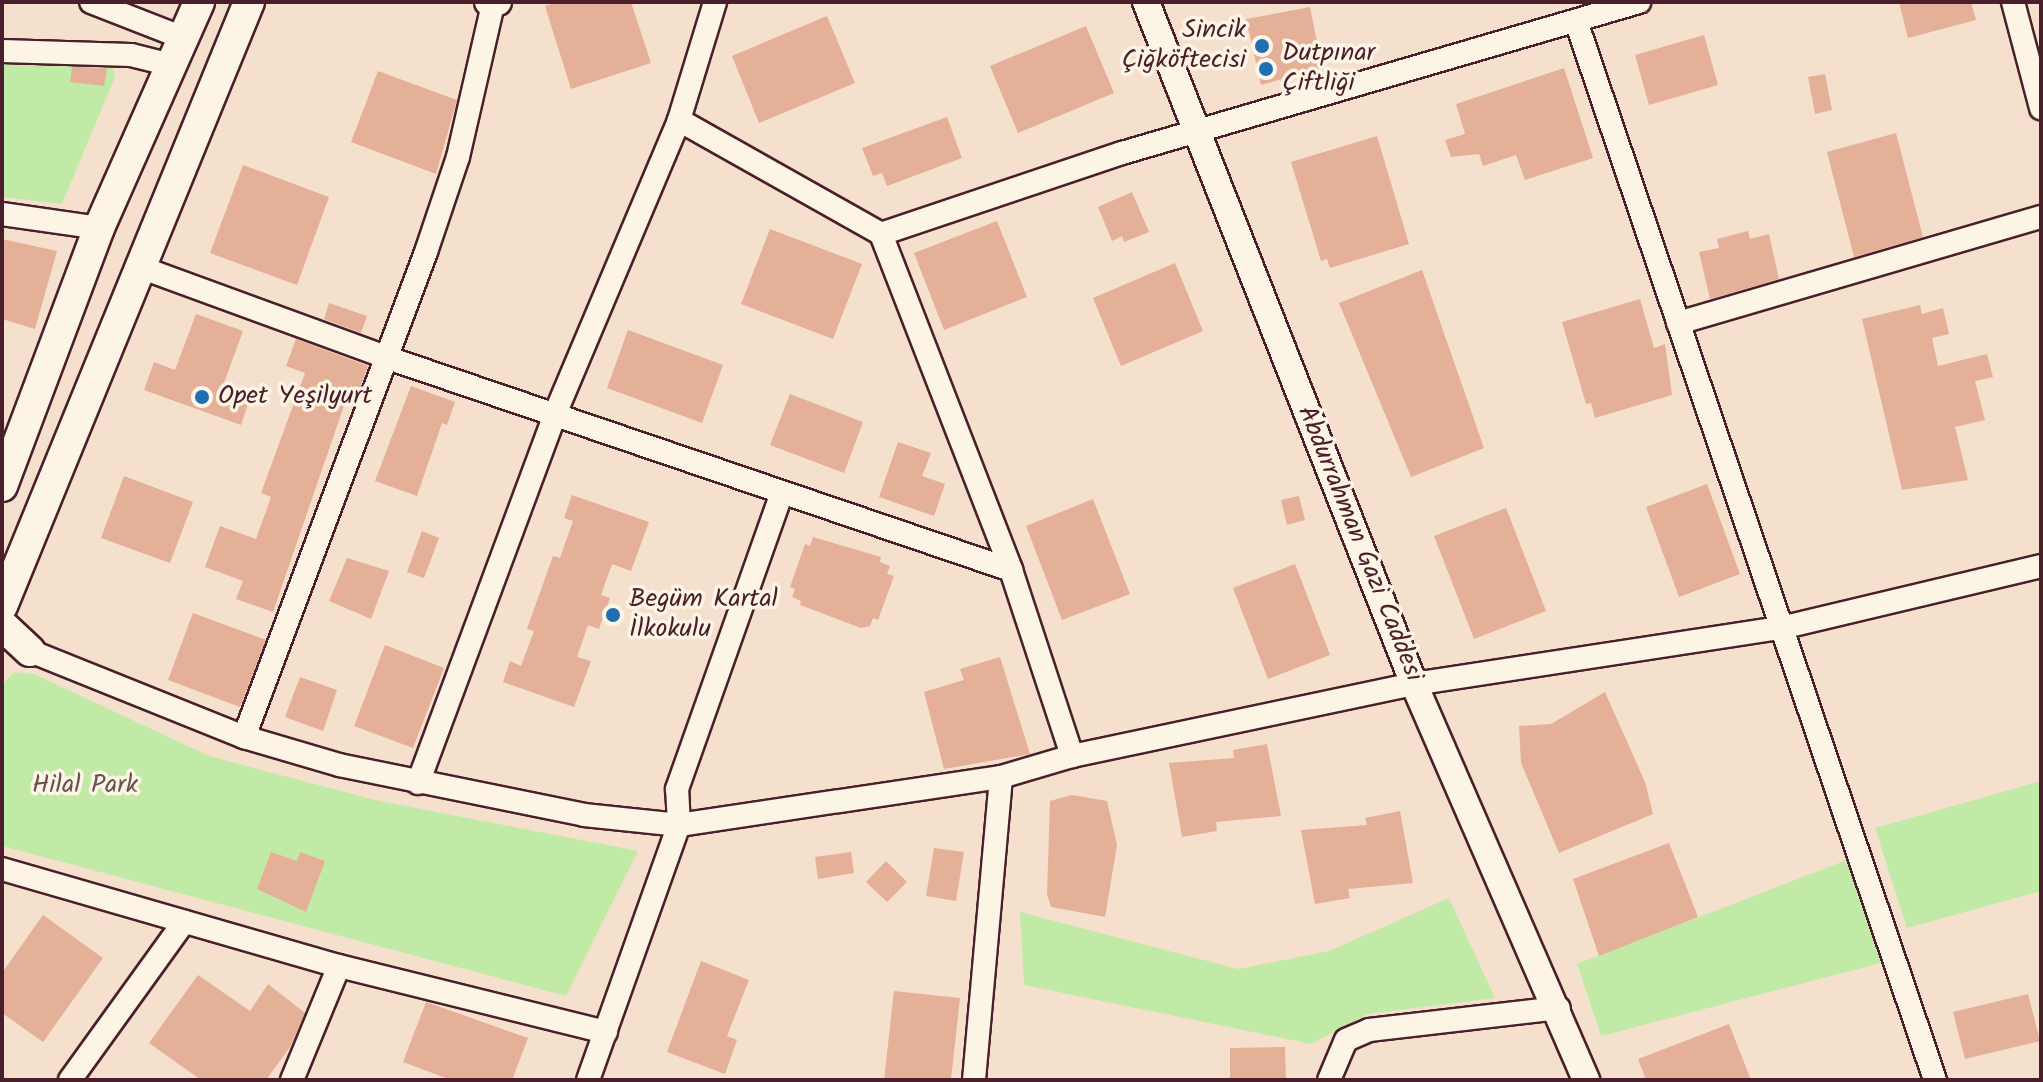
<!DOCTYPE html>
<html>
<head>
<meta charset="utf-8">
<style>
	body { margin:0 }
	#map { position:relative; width:2043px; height:1082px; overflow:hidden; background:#f5e0ce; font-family:Kalam,sans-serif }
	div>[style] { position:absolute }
	.green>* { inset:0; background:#c1eaa6 }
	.building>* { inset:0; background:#e4b097 }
	.roads { filter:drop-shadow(2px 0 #4a1f2b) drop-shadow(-2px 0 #4a1f2b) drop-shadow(0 2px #4a1f2b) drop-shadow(0 -2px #4a1f2b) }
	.minor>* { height:22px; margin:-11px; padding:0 11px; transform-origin:11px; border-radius:11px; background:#fcf5e5 }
	.tertiary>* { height:26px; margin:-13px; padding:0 13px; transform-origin:13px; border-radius:13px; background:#fcf5e5 }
	.secondary>* { height:30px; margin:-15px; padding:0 15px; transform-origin:15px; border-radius:15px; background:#fcf5e5 }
	.dots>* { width:22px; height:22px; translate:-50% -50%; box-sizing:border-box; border:4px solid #fcf5e5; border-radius:50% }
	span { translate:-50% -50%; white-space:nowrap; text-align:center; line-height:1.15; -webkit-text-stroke:7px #fcf5e5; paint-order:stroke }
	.poi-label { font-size:26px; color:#4a1f2b }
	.right { translate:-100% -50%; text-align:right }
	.left { translate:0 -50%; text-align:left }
	.street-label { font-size:26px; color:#4a1f2b }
	.park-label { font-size:26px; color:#68524a }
	.frame { position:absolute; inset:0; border:4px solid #4a1f2b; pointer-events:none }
</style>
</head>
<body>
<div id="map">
	<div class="green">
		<i style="clip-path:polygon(102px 61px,112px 67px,115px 77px,62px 204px,2px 197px,2px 64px)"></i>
		<i style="clip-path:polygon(14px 672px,34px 674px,209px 756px,375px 800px,638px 851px,566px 996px,2px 846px,2px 685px)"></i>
		<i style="clip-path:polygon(2041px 781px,2041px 891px,1907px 928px,1875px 828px)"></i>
		<i style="clip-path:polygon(1847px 860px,1881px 963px,1601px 1036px,1577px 964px)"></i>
		<i style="clip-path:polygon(1449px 898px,1495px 998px,1368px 1014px,1311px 1044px,1024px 985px,1020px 912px,1238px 969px,1329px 951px)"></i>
	</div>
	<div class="building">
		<i style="clip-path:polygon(558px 2px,631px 2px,651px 63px,571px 89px,545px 6px)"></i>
		<i style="clip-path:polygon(1899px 2px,1971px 2px,1976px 20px,1908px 38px)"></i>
		<i style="clip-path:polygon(1310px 7px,1322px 68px,1261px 85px,1246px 19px)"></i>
		<i style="clip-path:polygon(827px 16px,855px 83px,759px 123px,732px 56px)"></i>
		<i style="clip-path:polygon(1086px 26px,1114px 93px,1018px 133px,990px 66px)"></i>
		<i style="clip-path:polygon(1704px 35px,1718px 85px,1649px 105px,1635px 55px)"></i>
		<i style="clip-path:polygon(72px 67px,107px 68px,104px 86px,70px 82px)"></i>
		<i style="clip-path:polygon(1564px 68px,1593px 158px,1525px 180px,1516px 155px,1483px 166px,1479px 154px,1451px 157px,1445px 140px,1465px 134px,1456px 104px)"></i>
		<i style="clip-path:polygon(378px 71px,457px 100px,436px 174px,351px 142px)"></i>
		<i style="clip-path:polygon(1825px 74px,1832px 110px,1815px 114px,1808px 77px)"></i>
		<i style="clip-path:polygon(947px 117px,962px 158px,887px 186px,882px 173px,873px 176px,862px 148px)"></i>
		<i style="clip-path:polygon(1896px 133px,1923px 237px,1854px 257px,1827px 152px)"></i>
		<i style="clip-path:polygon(1377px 136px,1409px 244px,1330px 268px,1327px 259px,1321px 261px,1291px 162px)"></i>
		<i style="clip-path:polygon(243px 165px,329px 197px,297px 285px,210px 253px)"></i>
		<i style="clip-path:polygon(1132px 192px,1149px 232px,1124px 242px,1122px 236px,1112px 241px,1098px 207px)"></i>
		<i style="clip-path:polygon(997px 221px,1027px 297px,944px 330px,914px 253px)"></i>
		<i style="clip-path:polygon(770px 229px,862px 264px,833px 339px,741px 304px)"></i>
		<i style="clip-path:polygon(1748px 231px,1750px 239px,1769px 234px,1779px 279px,1710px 299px,1699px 252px,1719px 248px,1717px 239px)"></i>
		<i style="clip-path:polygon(2px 239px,57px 251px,35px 329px,2px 319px)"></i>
		<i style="clip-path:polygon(1175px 263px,1203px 331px,1121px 366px,1093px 298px)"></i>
		<i style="clip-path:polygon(1422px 270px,1484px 448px,1411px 477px,1339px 303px)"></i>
		<i style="clip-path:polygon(1640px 299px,1654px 348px,1665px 344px,1672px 395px,1595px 418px,1591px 403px,1586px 404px,1562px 322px)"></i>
		<i style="clip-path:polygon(329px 303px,367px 316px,361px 333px,324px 319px)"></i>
		<i style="clip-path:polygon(1920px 305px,1922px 314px,1943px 308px,1949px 334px,1932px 338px,1938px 366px,1987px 354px,1993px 377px,1975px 381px,1985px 420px,1955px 427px,1968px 480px,1902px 490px,1862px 319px)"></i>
		<i style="clip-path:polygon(196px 314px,243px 331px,221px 391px,249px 401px,241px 425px,144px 390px,154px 362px,175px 370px)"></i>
		<i style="clip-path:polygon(628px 330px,723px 365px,702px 423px,607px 388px)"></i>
		<i style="clip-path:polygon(296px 339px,368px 366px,354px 403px,346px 400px,273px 612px,236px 599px,243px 581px,205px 567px,220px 526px,256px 539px,271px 497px,261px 493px,305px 373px,286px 366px)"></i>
		<i style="clip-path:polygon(411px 386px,455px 402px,447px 425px,442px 423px,417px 496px,375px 481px)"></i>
		<i style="clip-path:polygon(790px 394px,863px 422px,844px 473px,770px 445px)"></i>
		<i style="clip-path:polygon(898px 442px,931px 453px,922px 476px,945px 484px,934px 516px,879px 497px)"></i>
		<i style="clip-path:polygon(124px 476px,193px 502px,170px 563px,101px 538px)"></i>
		<i style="clip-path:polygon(1707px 484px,1740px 574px,1679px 597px,1646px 507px)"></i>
		<i style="clip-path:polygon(572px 495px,649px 522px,631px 571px,612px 564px,601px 595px,610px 598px,599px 629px,588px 625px,577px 657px,591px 661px,574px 707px,503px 682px,510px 661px,521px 666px,534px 631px,527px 629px,553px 556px,560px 558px,573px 521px,564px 518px)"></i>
		<i style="clip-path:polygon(1299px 496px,1305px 520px,1287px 525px,1281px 500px)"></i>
		<i style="clip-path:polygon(1093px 499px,1130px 594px,1062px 620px,1026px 526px)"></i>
		<i style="clip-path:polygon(1506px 508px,1546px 611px,1474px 639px,1434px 536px)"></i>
		<i style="clip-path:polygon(422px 531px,439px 538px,424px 578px,407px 572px)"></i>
		<i style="clip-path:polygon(813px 537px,881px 557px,880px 562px,890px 566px,887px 574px,894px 576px,878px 620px,873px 618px,870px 626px,861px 628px,800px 605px,801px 601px,792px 597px,795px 589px,790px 587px,805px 544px,810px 546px)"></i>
		<i style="clip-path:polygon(347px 558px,389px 571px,371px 619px,329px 601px)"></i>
		<i style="clip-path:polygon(1295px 564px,1330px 655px,1268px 679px,1233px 588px)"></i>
		<i style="clip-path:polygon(193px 613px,266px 640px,240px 707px,168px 680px)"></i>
		<i style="clip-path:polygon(385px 645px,444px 668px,413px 748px,354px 726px)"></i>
		<i style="clip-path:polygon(1000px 657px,1030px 754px,944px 769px,924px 692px,964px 680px,960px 669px)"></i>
		<i style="clip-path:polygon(300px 677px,337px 690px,323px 731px,285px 717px)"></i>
		<i style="clip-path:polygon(1605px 692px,1645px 782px,1653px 814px,1559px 853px,1521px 763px,1519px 726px,1551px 724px)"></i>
		<i style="clip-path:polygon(1267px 744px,1281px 816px,1216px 822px,1217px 831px,1182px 837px,1169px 763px,1234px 758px,1233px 750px)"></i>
		<i style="clip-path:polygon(1072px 795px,1107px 801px,1117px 845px,1105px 917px,1051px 907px,1047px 894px,1050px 801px)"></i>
		<i style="clip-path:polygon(1400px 811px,1413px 883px,1348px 889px,1350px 898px,1315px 904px,1301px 830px,1367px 825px,1365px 818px)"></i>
		<i style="clip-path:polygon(1669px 843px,1698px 917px,1599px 956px,1573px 879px)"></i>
		<i style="clip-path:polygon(934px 848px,964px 852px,956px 901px,926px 896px)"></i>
		<i style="clip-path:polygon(271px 852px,297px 861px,300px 852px,325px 861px,306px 912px,257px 889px)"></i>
		<i style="clip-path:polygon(851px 852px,854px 873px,818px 879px,815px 857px)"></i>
		<i style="clip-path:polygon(886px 861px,907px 882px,887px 902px,866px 882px)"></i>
		<i style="clip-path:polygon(43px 915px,103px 958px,43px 1042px,2px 1013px,2px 973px)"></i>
		<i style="clip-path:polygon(701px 961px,749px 980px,727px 1036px,737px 1040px,725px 1074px,667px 1052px)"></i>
		<i style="clip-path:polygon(198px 975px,250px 1011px,268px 984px,305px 1013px,290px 1047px,266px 1080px,201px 1080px,149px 1043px)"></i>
		<i style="clip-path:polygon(894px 991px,960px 998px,951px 1080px,884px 1080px)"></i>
		<i style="clip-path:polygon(2028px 994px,2040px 1041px,1965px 1059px,1953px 1012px)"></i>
		<i style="clip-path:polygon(426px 1002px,528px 1038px,512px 1080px,451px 1080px,403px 1062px)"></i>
		<i style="clip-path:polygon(1729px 1024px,1751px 1080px,1646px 1080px,1638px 1059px)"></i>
		<i style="clip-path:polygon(1285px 1047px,1286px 1080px,1230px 1080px,1230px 1048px)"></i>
	</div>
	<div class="roads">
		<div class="minor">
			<i style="left:91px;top:2px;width:97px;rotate:21.3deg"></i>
			<i style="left:2013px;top:2px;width:110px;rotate:75.2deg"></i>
			<i style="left:1576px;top:21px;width:1118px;rotate:71.27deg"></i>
			<i style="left:2px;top:51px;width:129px;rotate:1.8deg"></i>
			<i style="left:131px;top:55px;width:37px;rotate:14deg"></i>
			<i style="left:679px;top:120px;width:232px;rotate:29.4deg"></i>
			<i style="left:881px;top:234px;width:360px;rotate:68.8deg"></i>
			<i style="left:1011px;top:570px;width:196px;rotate:71.8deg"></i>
			<i style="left:2px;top:214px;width:98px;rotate:8.2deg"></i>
			<i style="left:881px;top:234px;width:254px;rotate:-18.6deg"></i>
			<i style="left:1122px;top:153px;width:539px;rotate:-16.28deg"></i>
			<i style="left:137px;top:266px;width:267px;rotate:20.1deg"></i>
			<i style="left:388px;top:358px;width:658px;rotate:18.79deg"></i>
			<i style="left:1678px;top:323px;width:378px;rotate:-16.3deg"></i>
			<i style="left:30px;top:651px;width:231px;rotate:21.9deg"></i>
			<i style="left:244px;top:737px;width:99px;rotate:16.4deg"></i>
			<i style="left:339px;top:765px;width:250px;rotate:11.5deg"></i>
			<i style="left:584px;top:815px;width:96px;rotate:6deg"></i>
			<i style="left:679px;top:825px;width:326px;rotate:-8.5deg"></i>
			<i style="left:1001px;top:777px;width:74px;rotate:-16.5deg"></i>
			<i style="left:1072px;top:756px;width:349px;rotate:-11.9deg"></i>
			<i style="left:1414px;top:684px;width:371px;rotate:-8.7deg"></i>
			<i style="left:1781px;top:628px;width:267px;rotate:-13.4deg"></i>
			<i style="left:244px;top:737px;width:518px;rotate:-69.43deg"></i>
			<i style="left:426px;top:252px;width:100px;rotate:-71.4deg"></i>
			<i style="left:458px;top:157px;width:157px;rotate:-77.1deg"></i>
			<i style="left:418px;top:783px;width:394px;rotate:-69.6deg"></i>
			<i style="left:555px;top:414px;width:319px;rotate:-67.1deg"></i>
			<i style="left:679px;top:120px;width:123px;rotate:-73deg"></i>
			<i style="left:2px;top:869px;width:351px;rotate:16.1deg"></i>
			<i style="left:339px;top:966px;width:275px;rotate:13.9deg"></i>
			<i style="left:70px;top:1080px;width:195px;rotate:-54.2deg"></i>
			<i style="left:292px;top:1080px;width:123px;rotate:-67.6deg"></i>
			<i style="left:588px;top:1080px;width:271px;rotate:-70.4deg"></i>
			<i style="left:679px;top:825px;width:36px;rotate:-93deg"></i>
			<i style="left:677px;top:789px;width:314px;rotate:-70.5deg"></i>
			<i style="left:974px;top:1080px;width:304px;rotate:-84.9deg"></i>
			<i style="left:1329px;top:1080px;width:43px;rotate:-67deg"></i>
			<i style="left:1346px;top:1040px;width:25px;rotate:-23deg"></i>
			<i style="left:1369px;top:1030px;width:191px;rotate:-6.6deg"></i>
		</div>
		<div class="tertiary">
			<i style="left:488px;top:2px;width:10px"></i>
			<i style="left:1146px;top:2px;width:733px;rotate:68.55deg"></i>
			<i style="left:1414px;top:684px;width:432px;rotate:66.5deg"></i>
		</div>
		<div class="secondary">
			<i style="left:2px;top:486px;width:276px;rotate:-69.4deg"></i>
			<i style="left:99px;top:228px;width:247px;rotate:-66.1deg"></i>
			<i style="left:2px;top:606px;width:653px;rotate:-67.76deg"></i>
			<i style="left:2px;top:625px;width:38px;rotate:43deg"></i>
		</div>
	</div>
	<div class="dots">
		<i style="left:1262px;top:46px;background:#1f6fb2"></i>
		<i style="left:1266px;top:69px;background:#1f6fb2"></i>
		<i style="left:202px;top:397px;background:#1f6fb2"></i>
		<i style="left:613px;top:615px;background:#1f6fb2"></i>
	</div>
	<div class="poi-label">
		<span class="right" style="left:1246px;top:46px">Sincik<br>Çiğköftecisi</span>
		<span class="left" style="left:1282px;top:69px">Dutpınar<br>Çiftliği</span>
		<span class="left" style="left:218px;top:397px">Opet Yeşilyurt</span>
		<span class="left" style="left:629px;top:615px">Begüm Kartal<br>İlkokulu</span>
	</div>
	<div class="street-label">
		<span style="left:1359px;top:544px;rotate:68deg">Abdurrahman Gazi Caddesi</span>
	</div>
	<div class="park-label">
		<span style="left:85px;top:786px">Hilal Park</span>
	</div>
	<div class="frame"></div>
</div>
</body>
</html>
